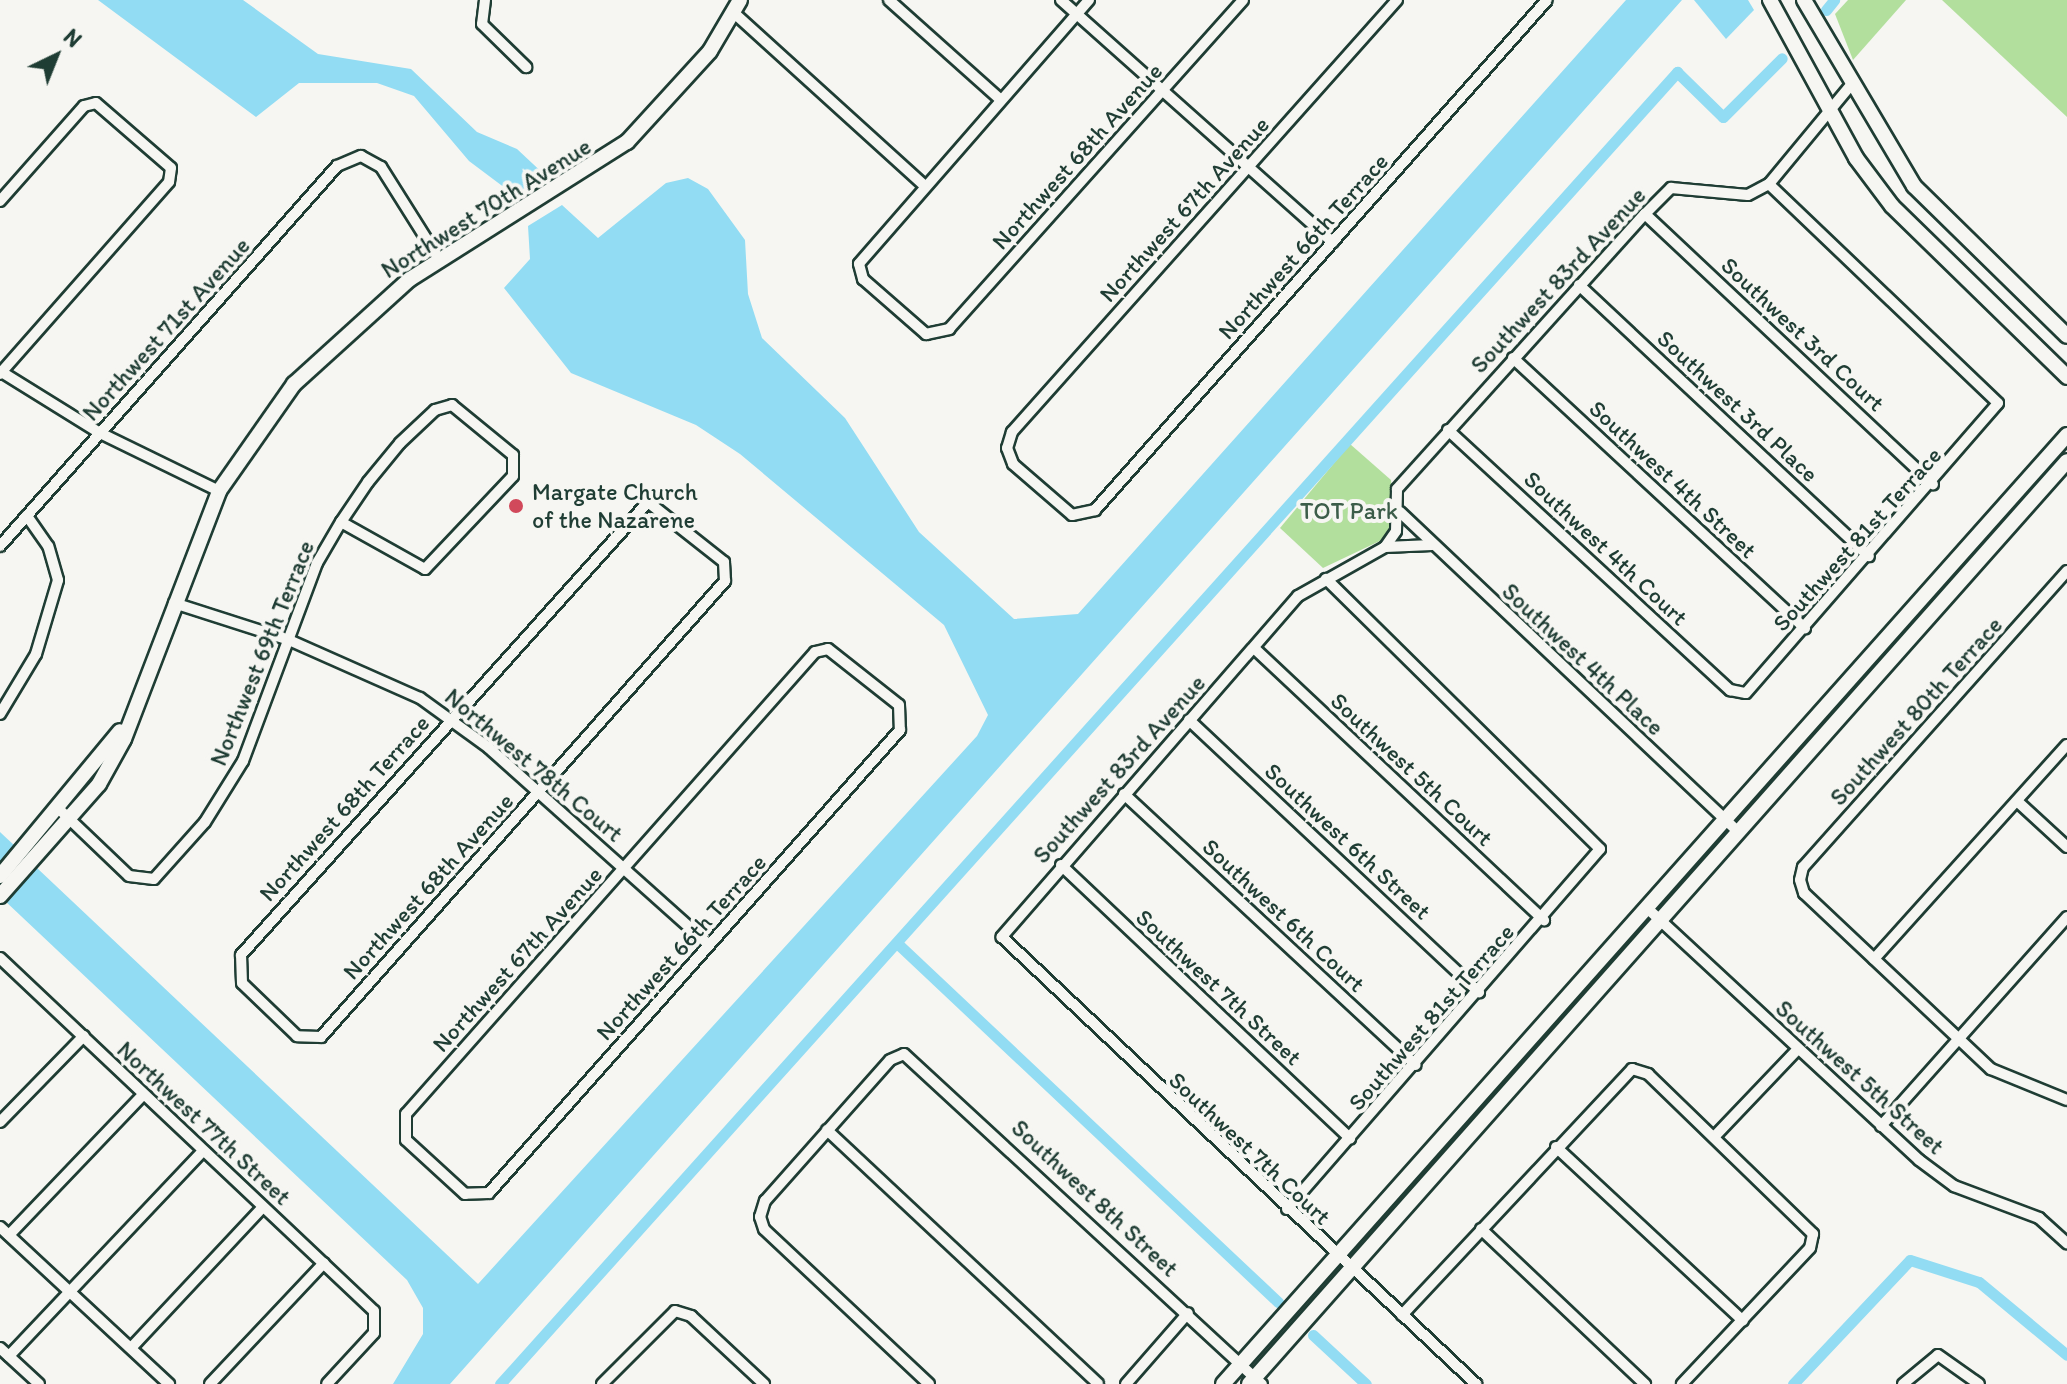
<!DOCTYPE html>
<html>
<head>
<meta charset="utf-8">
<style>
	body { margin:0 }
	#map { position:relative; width:2067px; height:1384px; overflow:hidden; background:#f6f6f2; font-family:Itim,sans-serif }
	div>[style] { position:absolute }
	.green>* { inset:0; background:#b2df9d }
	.water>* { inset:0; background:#92dcf3 }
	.canal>* { height:11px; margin:-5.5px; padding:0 5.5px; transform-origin:5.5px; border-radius:5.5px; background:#92dcf3 }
	.roads { filter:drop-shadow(2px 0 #1f3d34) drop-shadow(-2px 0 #1f3d34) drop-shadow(0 2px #1f3d34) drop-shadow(0 -2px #1f3d34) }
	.street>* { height:10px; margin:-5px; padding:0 5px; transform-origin:5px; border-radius:5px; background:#f6f6f2 }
	.secondary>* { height:14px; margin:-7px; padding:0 7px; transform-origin:7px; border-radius:7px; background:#f6f6f2 }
	.dots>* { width:22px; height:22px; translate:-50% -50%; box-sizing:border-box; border:4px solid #f6f6f2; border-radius:50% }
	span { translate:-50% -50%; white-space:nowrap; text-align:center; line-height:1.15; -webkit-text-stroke:8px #f6f6f2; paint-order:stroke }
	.street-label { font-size:24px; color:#1f3d34 }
	.poi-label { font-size:24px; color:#1f3d34 }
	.left { translate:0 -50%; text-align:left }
	.park-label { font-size:24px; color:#3c5d49 }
	.north { position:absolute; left:16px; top:16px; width:80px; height:80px; -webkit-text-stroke:6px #f6f6f2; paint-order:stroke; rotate:43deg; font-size:22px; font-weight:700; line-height:32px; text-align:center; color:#1f3d34 }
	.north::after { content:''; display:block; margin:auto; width:28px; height:36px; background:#1f3d34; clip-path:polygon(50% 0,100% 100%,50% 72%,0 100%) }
</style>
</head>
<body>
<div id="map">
	<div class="green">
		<i style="clip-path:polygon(1848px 0,1906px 0,1853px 60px,1835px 14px)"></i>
		<i style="clip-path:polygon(1942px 0,2067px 0,2067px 117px,2021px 74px)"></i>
		<i style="clip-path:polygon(1350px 444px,1391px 480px,1394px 517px,1384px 539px,1323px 568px,1280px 528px)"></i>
	</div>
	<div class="water">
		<i style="clip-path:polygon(98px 0,243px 0,318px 54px,411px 69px,477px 132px,517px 149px,548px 178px,513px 194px,469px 161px,414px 96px,377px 83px,299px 83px,256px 117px)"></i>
		<i style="clip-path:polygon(1626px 0,1682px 0,450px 1384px,393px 1384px,423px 1334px,423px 1308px,407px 1280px,4px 900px,37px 868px,478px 1284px,977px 736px,988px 715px,944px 625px,740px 454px,696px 425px,571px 373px,504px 288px,530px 259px,528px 226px,562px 205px,598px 238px,666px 183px,688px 178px,708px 189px,745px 240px,748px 294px,762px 338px,845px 418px,919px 532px,1014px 619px,1078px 614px)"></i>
		<i style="clip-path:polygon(1694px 0,1748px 0,1754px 10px,1726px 39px)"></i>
		<i style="clip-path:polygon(0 832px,16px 847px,0 864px)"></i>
	</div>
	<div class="canal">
		<i style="left:1826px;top:10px;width:13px;rotate:-51deg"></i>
		<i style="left:899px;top:945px;width:521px;rotate:43.29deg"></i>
		<i style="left:1313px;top:1335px;width:72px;rotate:42.8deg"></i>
		<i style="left:500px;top:1384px;width:1763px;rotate:-48.1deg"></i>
		<i style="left:1677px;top:72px;width:64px;rotate:44.4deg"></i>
		<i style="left:1723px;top:117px;width:83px;rotate:-45deg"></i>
		<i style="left:1793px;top:1384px;width:170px;rotate:-46.7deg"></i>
		<i style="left:1910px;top:1260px;width:72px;rotate:17.7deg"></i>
		<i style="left:1979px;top:1282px;width:114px;rotate:39.7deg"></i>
	</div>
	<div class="roads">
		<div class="street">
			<i style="left:485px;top:0;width:24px;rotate:97deg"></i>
			<i style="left:482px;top:24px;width:62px;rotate:44.3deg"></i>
			<i style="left:889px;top:0;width:150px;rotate:41.8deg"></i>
			<i style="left:1061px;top:0;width:364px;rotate:41.7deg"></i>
			<i style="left:1089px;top:0;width:350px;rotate:131.1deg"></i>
			<i style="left:859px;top:264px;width:16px;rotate:75deg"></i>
			<i style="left:863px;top:279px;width:84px;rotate:41.1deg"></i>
			<i style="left:926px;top:334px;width:24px;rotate:-12deg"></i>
			<i style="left:949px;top:329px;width:441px;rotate:-48.2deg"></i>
			<i style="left:1397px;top:0;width:579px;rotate:131.71deg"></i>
			<i style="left:1012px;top:432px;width:17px;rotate:107deg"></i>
			<i style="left:1007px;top:448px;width:17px;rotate:69deg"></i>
			<i style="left:1013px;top:464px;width:78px;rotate:40.8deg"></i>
			<i style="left:1072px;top:515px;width:24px;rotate:-12deg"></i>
			<i style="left:1095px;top:510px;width:681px;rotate:-48.45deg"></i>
			<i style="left:733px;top:12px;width:259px;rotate:42.2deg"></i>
			<i style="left:0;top:201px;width:127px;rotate:-48.5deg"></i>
			<i style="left:84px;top:106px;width:12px;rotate:-14deg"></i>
			<i style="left:96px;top:103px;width:99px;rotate:40.9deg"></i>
			<i style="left:171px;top:168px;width:14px;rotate:98deg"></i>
			<i style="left:169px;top:182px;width:256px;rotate:131.4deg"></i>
			<i style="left:1645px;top:214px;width:395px;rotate:43.2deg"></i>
			<i style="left:1579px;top:285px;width:397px;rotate:43.1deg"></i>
			<i style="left:1513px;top:358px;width:398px;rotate:42.8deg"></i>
			<i style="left:0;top:371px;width:118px;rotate:31.8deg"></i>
			<i style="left:100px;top:433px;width:132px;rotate:26deg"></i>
			<i style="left:1448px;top:430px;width:384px;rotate:42.7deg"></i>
			<i style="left:1730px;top:690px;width:16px;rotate:11deg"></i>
			<i style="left:1746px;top:693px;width:384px;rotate:-49deg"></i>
			<i style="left:1998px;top:403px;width:317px;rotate:-136.3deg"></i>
			<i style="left:648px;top:502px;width:97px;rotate:38.3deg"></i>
			<i style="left:724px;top:562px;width:19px;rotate:87deg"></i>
			<i style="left:725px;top:581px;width:609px;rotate:131.54deg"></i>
			<i style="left:321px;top:1037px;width:24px;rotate:-178deg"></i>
			<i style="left:297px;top:1036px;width:76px;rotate:-136.1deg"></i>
			<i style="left:242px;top:983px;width:28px;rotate:-92deg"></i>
			<i style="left:241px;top:955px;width:609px;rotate:-48.06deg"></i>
			<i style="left:1400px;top:512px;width:467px;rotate:43.4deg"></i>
			<i style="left:1432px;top:545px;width:47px;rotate:177.6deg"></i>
			<i style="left:1385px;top:547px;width:100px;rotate:150.6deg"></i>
			<i style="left:1298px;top:596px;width:452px;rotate:131deg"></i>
			<i style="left:1002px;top:937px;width:652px;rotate:43.32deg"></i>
			<i style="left:0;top:546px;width:508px;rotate:-48.43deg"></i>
			<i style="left:337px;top:166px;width:26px;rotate:-23deg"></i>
			<i style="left:361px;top:156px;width:23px;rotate:29deg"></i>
			<i style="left:381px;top:167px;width:109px;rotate:57.8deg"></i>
			<i style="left:1385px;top:547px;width:19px;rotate:-55deg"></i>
			<i style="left:1396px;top:531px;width:42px;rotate:-88.6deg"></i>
			<i style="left:1397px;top:489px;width:370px;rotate:-48deg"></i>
			<i style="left:1645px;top:214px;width:37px;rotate:-45deg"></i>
			<i style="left:1671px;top:188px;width:77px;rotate:5.2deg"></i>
			<i style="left:1748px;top:195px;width:24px;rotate:-28deg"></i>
			<i style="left:1769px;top:184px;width:127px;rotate:-50.4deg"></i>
			<i style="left:2067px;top:571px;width:397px;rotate:131.7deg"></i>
			<i style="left:1803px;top:867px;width:13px;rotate:103deg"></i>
			<i style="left:1800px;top:880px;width:14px;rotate:73deg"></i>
			<i style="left:1804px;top:893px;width:257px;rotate:43.3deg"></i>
			<i style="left:1991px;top:1069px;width:82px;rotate:22.2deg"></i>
			<i style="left:174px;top:603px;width:121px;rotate:17.8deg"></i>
			<i style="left:289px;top:640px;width:143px;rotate:23.9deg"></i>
			<i style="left:420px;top:698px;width:85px;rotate:35.9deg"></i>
			<i style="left:489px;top:748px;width:295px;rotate:41.8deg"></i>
			<i style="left:1254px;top:648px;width:398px;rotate:43.2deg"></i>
			<i style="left:828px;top:649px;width:90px;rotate:38.3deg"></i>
			<i style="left:899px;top:705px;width:25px;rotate:88deg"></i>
			<i style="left:900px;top:730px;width:619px;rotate:131.6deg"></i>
			<i style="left:489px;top:1193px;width:24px;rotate:178deg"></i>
			<i style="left:465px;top:1194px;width:80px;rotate:-137.5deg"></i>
			<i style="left:406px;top:1140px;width:26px;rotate:-90deg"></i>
			<i style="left:406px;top:1114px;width:617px;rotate:-48.48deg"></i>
			<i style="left:815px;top:652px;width:13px;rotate:-13deg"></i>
			<i style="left:0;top:714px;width:70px;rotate:-59deg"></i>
			<i style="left:36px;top:654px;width:77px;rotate:-73.4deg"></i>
			<i style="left:58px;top:580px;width:35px;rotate:-106deg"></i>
			<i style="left:48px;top:546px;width:37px;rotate:-125deg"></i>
			<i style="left:1189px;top:720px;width:398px;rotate:43.2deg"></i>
			<i style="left:1124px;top:794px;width:398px;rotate:42.9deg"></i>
			<i style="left:2017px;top:801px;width:68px;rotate:42.6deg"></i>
			<i style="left:60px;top:810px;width:95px;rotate:43.7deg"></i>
			<i style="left:129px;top:876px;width:25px;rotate:7deg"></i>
			<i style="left:154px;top:879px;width:76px;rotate:-48.2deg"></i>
			<i style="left:205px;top:822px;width:72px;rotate:-58.1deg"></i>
			<i style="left:243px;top:761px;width:211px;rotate:-69.5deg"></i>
			<i style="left:317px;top:563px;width:48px;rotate:-59.7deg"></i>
			<i style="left:341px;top:522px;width:48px;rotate:-56deg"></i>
			<i style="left:368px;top:482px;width:50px;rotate:-50.6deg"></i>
			<i style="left:400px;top:443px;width:48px;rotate:-43.3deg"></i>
			<i style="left:435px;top:410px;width:18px;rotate:-16deg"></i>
			<i style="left:452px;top:405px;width:79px;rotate:39.3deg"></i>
			<i style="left:513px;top:455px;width:21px;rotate:90deg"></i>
			<i style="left:513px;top:476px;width:128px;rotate:133.4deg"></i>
			<i style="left:425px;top:569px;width:96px;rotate:-150.8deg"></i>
			<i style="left:1061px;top:865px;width:398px;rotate:43.4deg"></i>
			<i style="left:1647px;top:908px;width:371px;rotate:42.8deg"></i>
			<i style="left:1919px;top:1160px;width:44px;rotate:36.6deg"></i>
			<i style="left:1954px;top:1186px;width:91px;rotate:20.6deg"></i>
			<i style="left:2039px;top:1218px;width:38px;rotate:42deg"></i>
			<i style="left:0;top:958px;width:514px;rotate:43.35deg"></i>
			<i style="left:374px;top:1311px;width:22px;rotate:90deg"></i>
			<i style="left:374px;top:1333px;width:69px;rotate:132.7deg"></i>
			<i style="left:1874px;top:959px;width:288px;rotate:-48deg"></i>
			<i style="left:0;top:1122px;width:120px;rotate:-45.7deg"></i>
			<i style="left:1881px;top:1126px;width:280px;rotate:-48.3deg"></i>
			<i style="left:827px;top:1130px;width:371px;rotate:43.1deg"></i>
			<i style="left:1715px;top:1136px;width:119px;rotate:-46.4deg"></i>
			<i style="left:1556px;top:1147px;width:255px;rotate:42.9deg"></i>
			<i style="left:1287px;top:1209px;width:477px;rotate:-49deg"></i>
			<i style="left:1600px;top:849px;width:385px;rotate:-135.4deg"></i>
			<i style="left:0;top:1227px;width:231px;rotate:42.9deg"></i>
			<i style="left:1481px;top:1229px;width:226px;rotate:43.4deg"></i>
			<i style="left:9px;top:1235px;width:194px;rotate:-46.3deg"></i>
			<i style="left:1402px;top:1315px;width:337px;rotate:-46.9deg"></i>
			<i style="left:1632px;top:1069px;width:17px;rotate:17deg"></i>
			<i style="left:1648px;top:1074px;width:230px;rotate:44.1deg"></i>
			<i style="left:1813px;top:1234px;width:14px;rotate:102deg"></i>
			<i style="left:1810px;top:1248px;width:187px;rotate:133.3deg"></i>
			<i style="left:0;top:1348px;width:53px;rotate:42.7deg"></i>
			<i style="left:131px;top:1348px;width:193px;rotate:-46.9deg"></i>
			<i style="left:9px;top:1356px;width:282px;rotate:-46.6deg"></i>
			<i style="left:210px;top:1384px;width:166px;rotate:-46.7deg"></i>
			<i style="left:602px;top:1384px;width:103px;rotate:-45deg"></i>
			<i style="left:675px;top:1311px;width:17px;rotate:17deg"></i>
			<i style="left:691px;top:1316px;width:100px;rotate:43deg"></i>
			<i style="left:929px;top:1384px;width:226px;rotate:-136.8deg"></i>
			<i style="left:764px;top:1229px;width:13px;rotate:-108deg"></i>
			<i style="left:760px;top:1217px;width:17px;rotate:-73deg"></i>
			<i style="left:765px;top:1201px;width:188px;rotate:-48.4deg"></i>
			<i style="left:890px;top:1060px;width:15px;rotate:-23deg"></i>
			<i style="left:904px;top:1054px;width:487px;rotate:42.7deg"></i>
			<i style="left:1126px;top:1384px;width:94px;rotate:-48.9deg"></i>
			<i style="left:1903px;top:1384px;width:45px;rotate:-39.6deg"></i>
			<i style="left:1938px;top:1355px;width:50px;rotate:35.3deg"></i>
		</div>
		<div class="secondary">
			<i style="left:1770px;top:0;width:180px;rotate:61.4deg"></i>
			<i style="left:1856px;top:158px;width:60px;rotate:53.1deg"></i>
			<i style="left:1892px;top:206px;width:245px;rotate:44.3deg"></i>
			<i style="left:1804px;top:0;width:216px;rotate:59.4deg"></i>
			<i style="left:1914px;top:186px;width:214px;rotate:44.4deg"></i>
			<i style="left:0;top:876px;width:188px;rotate:-50.4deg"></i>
			<i style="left:0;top:896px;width:149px;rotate:-48.5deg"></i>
			<i style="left:99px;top:784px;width:51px;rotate:-60.9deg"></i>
			<i style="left:124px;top:739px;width:266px;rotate:-69deg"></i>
			<i style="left:219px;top:491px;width:131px;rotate:-55deg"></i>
			<i style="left:294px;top:384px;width:156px;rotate:-42.2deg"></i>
			<i style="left:410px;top:279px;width:257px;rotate:-32.3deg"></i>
			<i style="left:627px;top:142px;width:123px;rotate:-47.6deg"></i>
			<i style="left:710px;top:51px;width:59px;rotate:-59.5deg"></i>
			<i style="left:1223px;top:1384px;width:1270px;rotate:-48.35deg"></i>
			<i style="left:1249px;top:1384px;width:1233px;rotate:-48.45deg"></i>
		</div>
	</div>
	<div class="dots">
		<i style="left:516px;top:506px;background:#d1495b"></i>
	</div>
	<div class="street-label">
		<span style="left:1077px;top:156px;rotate:-48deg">Northwest 68th Avenue</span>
		<span style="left:486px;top:208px;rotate:-32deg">Northwest 70th Avenue</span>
		<span style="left:1184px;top:209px;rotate:-48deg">Northwest 67th Avenue</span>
		<span style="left:1303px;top:246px;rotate:-48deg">Northwest 66th Terrace</span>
		<span style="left:1558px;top:280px;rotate:-47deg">Southwest 83rd Avenue</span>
		<span style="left:166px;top:329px;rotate:-48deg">Northwest 71st Avenue</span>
		<span style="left:1803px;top:334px;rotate:43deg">Southwest 3rd Court</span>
		<span style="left:1738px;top:406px;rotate:43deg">Southwest 3rd Place</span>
		<span style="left:1673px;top:479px;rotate:43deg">Southwest 4th Street</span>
		<span style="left:1857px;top:539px;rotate:-48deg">Southwest 81st Terrace</span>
		<span style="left:1606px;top:548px;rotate:43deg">Southwest 4th Court</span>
		<span style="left:262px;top:653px;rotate:-68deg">Northwest 69th Terrace</span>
		<span style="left:1583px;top:659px;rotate:43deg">Southwest 4th Place</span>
		<span style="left:1916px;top:711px;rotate:-48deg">Southwest 80th Terrace</span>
		<span style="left:534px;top:765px;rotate:40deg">Northwest 78th Court</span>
		<span style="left:1119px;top:769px;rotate:-48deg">Southwest 83rd Avenue</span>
		<span style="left:1412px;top:769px;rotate:43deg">Southwest 5th Court</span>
		<span style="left:344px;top:808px;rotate:-48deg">Northwest 68th Terrace</span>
		<span style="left:1348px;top:841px;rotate:43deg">Southwest 6th Street</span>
		<span style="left:428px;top:886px;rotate:-48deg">Northwest 68th Avenue</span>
		<span style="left:1284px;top:915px;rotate:43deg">Southwest 6th Court</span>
		<span style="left:681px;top:947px;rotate:-48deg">Northwest 66th Terrace</span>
		<span style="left:517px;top:959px;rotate:-48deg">Northwest 67th Avenue</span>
		<span style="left:1219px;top:987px;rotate:43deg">Southwest 7th Street</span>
		<span style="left:1431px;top:1017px;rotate:-49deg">Southwest 81st Terrace</span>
		<span style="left:1860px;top:1077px;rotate:42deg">Southwest 5th Street</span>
		<span style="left:204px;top:1123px;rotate:43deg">Northwest 77th Street</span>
		<span style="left:1250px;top:1148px;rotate:43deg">Southwest 7th Court</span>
		<span style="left:1095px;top:1198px;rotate:43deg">Southwest 8th Street</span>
	</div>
	<div class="poi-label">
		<span class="left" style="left:532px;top:506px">Margate Church<br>of the Nazarene</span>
	</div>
	<div class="park-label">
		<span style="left:1349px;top:511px">TOT Park</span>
	</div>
	<div class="north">N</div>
</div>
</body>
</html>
